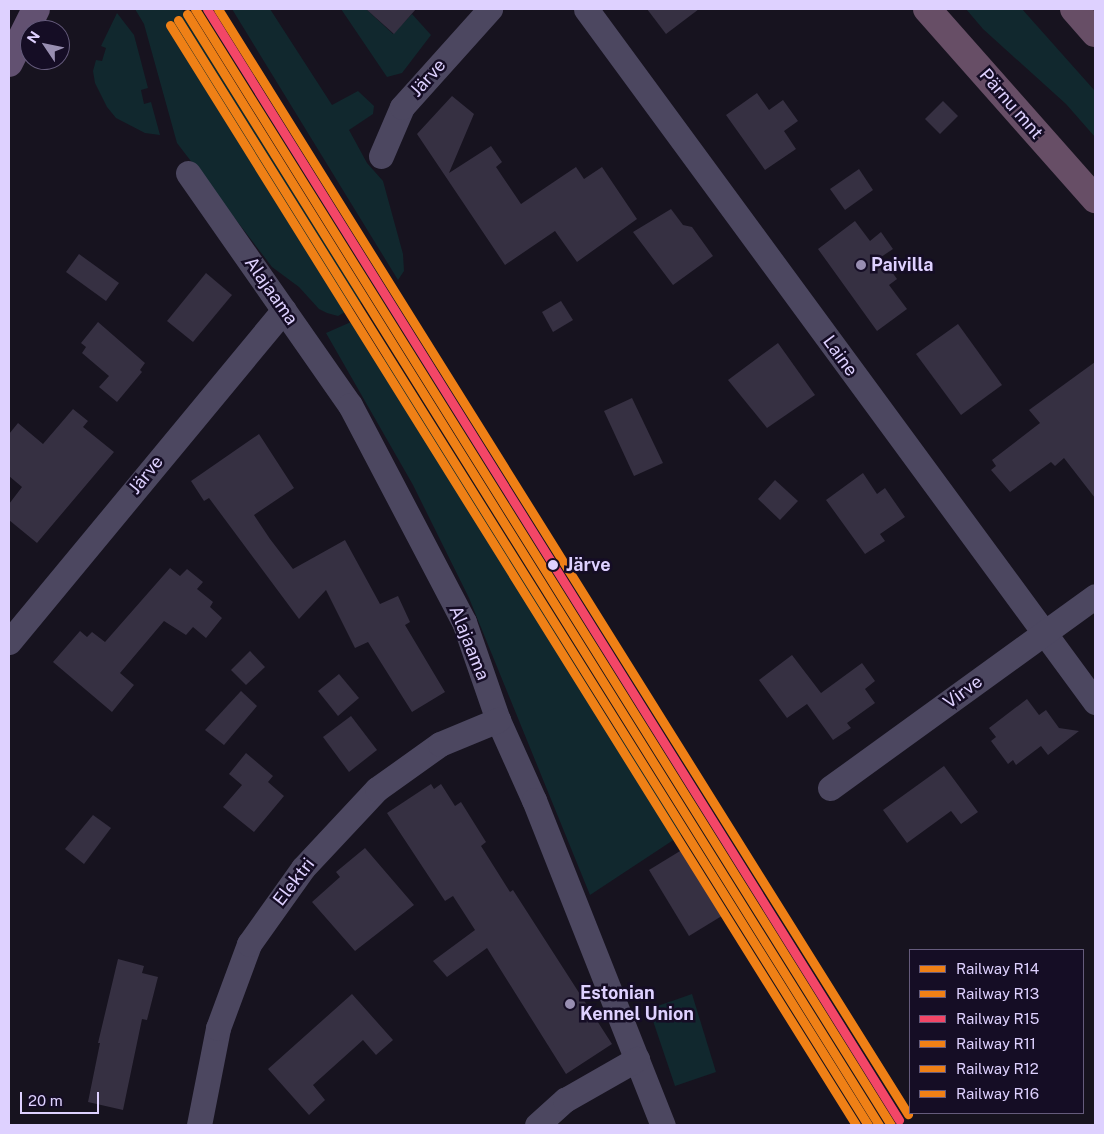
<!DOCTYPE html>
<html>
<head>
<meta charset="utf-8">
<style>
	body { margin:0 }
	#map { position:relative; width:1104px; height:1134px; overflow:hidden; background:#17131f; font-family:"Public Sans",sans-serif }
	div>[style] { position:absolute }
	.green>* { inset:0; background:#11282e }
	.building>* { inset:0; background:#363042 }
	.minor>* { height:25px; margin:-12.5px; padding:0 12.5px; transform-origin:12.5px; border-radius:12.5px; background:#4c4760 }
	.major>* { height:28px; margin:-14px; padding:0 14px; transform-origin:14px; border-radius:14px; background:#625171 }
	.highway>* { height:28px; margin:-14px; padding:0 14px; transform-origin:14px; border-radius:14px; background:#674e66 }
	.rail-1>* { height:9px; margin:-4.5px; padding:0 4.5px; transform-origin:4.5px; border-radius:4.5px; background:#ef8016 }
	.rail-2>* { height:9px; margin:-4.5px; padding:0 4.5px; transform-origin:4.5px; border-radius:4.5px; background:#ef8016 }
	.rail-3>* { height:9px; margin:-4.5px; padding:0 4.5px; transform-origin:4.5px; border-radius:4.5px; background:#f34667 }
	.rail-4>* { height:9px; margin:-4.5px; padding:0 4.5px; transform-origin:4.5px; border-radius:4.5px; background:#ef8016 }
	.rail-5>* { height:9px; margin:-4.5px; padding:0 4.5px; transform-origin:4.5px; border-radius:4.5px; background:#ef8016 }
	.rail-6>* { height:9px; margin:-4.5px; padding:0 4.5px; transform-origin:4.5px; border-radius:4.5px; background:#ef8016 }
	.dots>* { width:14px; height:14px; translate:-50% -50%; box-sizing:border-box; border:2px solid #150d25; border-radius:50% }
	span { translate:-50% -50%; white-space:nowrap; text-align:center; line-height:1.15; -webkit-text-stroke:5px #150d25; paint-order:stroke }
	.street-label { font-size:18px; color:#ded1ff }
	.poi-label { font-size:18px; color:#ded1ff; font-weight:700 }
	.left { translate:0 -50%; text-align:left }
	.stop-label { font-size:18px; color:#ded1ff; font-weight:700 }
	.frame { position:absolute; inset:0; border:10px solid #ded1ff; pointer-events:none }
	.legend { position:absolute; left:909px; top:949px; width:175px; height:165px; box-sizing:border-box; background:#150d25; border:1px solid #655b7c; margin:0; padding:6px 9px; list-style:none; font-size:15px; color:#ded1ff }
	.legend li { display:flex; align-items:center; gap:10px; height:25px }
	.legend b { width:25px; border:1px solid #655b7c }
	.north { position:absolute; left:20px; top:20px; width:50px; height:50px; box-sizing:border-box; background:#150d25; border:1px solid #655b7c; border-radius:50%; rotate:304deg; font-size:14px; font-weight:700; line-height:20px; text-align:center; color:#ded1ff }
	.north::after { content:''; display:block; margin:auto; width:18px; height:22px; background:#988eb1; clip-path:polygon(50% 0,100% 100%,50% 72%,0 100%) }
	.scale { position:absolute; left:20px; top:1092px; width:79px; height:22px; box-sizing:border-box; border:2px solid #ded1ff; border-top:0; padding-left:6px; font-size:15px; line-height:18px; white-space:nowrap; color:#ded1ff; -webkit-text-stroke:4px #150d25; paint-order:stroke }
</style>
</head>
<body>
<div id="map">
	<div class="green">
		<i style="clip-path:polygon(135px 9px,182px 9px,366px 300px,338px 316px,327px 313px,319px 309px,299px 287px,272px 267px,177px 143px,144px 24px)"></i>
		<i style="clip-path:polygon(232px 9px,270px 9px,332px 105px,358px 91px,374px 106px,373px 114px,349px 130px,367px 163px,383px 181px,403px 254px,404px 271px,398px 280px)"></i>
		<i style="clip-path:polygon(341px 9px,366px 9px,393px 34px,412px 14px,431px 35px,402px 73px,387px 77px)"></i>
		<i style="clip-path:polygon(966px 9px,1022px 9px,1095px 91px,1095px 137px,1066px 104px,983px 29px)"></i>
		<i style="clip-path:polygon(117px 13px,134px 35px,148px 88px,141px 90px,144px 104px,151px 102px,160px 135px,145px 133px,116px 118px,107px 107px,95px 83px,93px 71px,96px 60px,102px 61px,106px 48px,101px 46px)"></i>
		<i style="clip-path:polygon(351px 322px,366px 332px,382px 359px,388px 356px,557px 627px,553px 629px,619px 736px,623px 733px,684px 833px,590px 895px,469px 598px,413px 485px,326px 333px)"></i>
		<i style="clip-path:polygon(692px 994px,716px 1072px,675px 1086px,649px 1009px)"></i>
	</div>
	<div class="building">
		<i style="clip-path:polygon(366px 9px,416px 9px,394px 34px)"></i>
		<i style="clip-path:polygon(647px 9px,699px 9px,666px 34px)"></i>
		<i style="clip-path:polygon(757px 93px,769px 110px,783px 100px,798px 121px,784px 131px,796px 149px,765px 170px,726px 115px)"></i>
		<i style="clip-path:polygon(452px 96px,474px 114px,449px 173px,491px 146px,502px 162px,496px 167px,521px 204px,576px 167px,584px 179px,602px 167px,637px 219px,577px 262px,555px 231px,505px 265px,417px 134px)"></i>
		<i style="clip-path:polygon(943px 101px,958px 116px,940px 134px,925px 119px)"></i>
		<i style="clip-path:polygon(859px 169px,873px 190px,845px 210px,830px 189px)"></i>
		<i style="clip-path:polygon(671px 209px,683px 225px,692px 227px,713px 256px,673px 285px,633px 232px)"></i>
		<i style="clip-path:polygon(855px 221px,870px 241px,881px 232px,893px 249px,881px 257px,897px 279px,889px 285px,907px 309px,877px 331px,818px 249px)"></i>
		<i style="clip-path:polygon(79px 254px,119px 283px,106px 301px,66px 272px)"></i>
		<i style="clip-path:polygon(206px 273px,232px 295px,193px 342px,167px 321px)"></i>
		<i style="clip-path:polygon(561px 301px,573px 320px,553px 332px,542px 312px)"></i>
		<i style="clip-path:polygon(98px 322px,145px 363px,140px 370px,142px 372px,117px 402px,99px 387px,109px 376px,82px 353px,86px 347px,81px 343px)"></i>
		<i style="clip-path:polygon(958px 324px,1002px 385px,961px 415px,916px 354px)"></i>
		<i style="clip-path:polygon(778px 343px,815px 395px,767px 428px,728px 380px)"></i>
		<i style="clip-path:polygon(1095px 362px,1095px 498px,1064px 458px,1055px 466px,1051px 462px,1010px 492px,991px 470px,996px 466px,992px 460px,1040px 423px,1029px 410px)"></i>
		<i style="clip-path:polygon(632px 398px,663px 463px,634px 476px,604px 411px)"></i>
		<i style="clip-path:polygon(73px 409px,88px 421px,83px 427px,114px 452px,37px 543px,9px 520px,9px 504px,22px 487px,9px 476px,9px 434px,18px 423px,43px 444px)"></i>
		<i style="clip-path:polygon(259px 434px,294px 488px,254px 515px,270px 539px,293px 569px,345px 540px,380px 604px,398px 596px,410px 622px,405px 625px,445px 692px,412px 712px,368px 642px,355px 648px,326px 590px,299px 619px,209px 498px,204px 501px,191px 481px)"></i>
		<i style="clip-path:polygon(863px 473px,877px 494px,885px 488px,905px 517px,880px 534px,885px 541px,865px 554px,826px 500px)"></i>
		<i style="clip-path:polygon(775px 480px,798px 501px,780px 520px,758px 499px)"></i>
		<i style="clip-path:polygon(170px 568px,180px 576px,187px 569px,203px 582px,197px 589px,213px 602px,210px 607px,222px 618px,206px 638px,193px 627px,186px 635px,164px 621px,120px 673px,134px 685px,112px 712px,53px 662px,80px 631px,87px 637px,92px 632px,105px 642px)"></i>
		<i style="clip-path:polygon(250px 651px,265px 667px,246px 685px,231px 670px)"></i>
		<i style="clip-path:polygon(792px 655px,821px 693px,862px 663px,875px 681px,865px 689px,875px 703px,847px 723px,851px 728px,833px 740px,807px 704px,787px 718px,759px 680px)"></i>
		<i style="clip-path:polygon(339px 674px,359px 698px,338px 716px,318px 691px)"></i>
		<i style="clip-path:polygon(241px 691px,257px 706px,224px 745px,205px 730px)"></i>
		<i style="clip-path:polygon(1027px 699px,1039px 715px,1046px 710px,1059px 728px,1079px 731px,1048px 755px,1041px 746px,1016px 765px,1013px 760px,1008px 764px,991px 741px,996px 737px,989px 728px)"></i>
		<i style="clip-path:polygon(351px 716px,377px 750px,349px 772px,323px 737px)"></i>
		<i style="clip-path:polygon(246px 753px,273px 776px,268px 782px,284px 796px,254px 832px,223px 807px,242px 785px,229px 774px)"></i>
		<i style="clip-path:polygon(944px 766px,978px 812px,961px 824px,951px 811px,907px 843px,883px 810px)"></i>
		<i style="clip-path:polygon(431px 784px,434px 789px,441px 784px,455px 806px,461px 802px,486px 842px,481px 846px,510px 892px,513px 890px,612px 1044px,566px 1074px,487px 948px,447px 977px,433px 961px,475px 930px,453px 896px,445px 901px,387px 813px)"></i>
		<i style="clip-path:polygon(93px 815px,111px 828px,84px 864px,65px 849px)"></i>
		<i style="clip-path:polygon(365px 848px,414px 905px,355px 951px,312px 902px,340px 877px,336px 872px)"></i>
		<i style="clip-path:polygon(685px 848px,725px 914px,689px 936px,649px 870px)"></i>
		<i style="clip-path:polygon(118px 959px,144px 966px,142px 973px,158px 977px,147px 1020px,142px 1019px,123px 1110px,88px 1102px,100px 1043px,98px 1043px)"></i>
		<i style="clip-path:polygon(352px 994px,393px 1040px,376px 1055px,363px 1040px,313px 1085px,325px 1100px,309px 1115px,268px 1069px)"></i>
	</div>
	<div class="minor">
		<i style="left:586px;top:9px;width:860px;rotate:53.7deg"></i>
		<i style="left:381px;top:156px;width:53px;rotate:-66.8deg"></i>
		<i style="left:402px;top:107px;width:132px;rotate:-48.1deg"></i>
		<i style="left:188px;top:173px;width:283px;rotate:55.1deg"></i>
		<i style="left:350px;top:405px;width:245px;rotate:62.3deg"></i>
		<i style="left:464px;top:622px;width:104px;rotate:70.9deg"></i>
		<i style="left:498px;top:720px;width:88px;rotate:65.8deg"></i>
		<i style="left:534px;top:800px;width:350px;rotate:68.4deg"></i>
		<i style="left:9px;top:642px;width:431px;rotate:-50.4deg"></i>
		<i style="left:830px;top:788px;width:327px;rotate:-35.9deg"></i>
		<i style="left:199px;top:1125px;width:99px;rotate:-78.9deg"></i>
		<i style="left:218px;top:1028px;width:90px;rotate:-69.7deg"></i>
		<i style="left:249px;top:944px;width:93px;rotate:-54.6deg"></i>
		<i style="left:303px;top:868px;width:108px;rotate:-46.9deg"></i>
		<i style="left:377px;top:789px;width:77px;rotate:-35.5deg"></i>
		<i style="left:440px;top:744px;width:63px;rotate:-22.5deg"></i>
		<i style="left:537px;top:1125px;width:38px;rotate:-42deg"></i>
		<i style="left:565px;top:1100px;width:83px;rotate:-29.7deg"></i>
	</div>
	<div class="major">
		<i style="left:9px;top:63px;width:60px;rotate:-63.4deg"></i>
	</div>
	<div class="highway">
		<i style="left:927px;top:9px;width:254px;rotate:48.5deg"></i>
		<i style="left:1074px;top:9px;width:32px;rotate:49deg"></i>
	</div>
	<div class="rail-1">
		<i style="left:195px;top:9px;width:1315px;rotate:58.05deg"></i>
	</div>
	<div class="rail-2">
		<i style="left:187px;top:14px;width:1309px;rotate:58.08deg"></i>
	</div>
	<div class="rail-3">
		<i style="left:207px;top:9px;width:1309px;rotate:58.08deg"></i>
	</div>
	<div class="rail-4">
		<i style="left:178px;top:20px;width:1303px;rotate:58.02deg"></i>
	</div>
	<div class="rail-5">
		<i style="left:218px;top:9px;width:1303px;rotate:58.02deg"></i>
	</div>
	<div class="rail-6">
		<i style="left:170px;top:25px;width:1296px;rotate:58.05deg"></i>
	</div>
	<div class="dots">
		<i style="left:861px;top:265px;background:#988eb1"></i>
		<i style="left:553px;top:565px;background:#ded1ff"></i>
		<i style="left:570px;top:1004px;background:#988eb1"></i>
	</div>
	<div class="street-label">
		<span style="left:428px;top:78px;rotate:-48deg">Järve</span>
		<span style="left:1011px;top:104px;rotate:49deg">Pärnu mnt</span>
		<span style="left:271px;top:291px;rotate:55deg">Alajaama</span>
		<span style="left:840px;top:356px;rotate:54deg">Laine</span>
		<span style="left:146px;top:475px;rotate:-51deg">Järve</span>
		<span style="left:469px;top:643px;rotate:68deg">Alajaama</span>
		<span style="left:963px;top:692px;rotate:-36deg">Virve</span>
		<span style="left:294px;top:882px;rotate:-52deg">Elektri</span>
	</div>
	<div class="poi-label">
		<span class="left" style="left:871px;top:265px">Paivilla</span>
		<span class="left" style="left:580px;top:1004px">Estonian<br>Kennel Union</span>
	</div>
	<div class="stop-label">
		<span class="left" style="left:566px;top:565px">Järve</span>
	</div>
	<div class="frame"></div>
	<ul class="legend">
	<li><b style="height:6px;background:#ef8016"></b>Railway R14</li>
	<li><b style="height:6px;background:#ef8016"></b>Railway R13</li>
	<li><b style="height:6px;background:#f34667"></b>Railway R15</li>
	<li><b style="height:6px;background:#ef8016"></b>Railway R11</li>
	<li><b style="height:6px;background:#ef8016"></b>Railway R12</li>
	<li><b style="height:6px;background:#ef8016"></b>Railway R16</li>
	</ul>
	<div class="north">N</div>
	<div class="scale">20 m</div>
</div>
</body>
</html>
